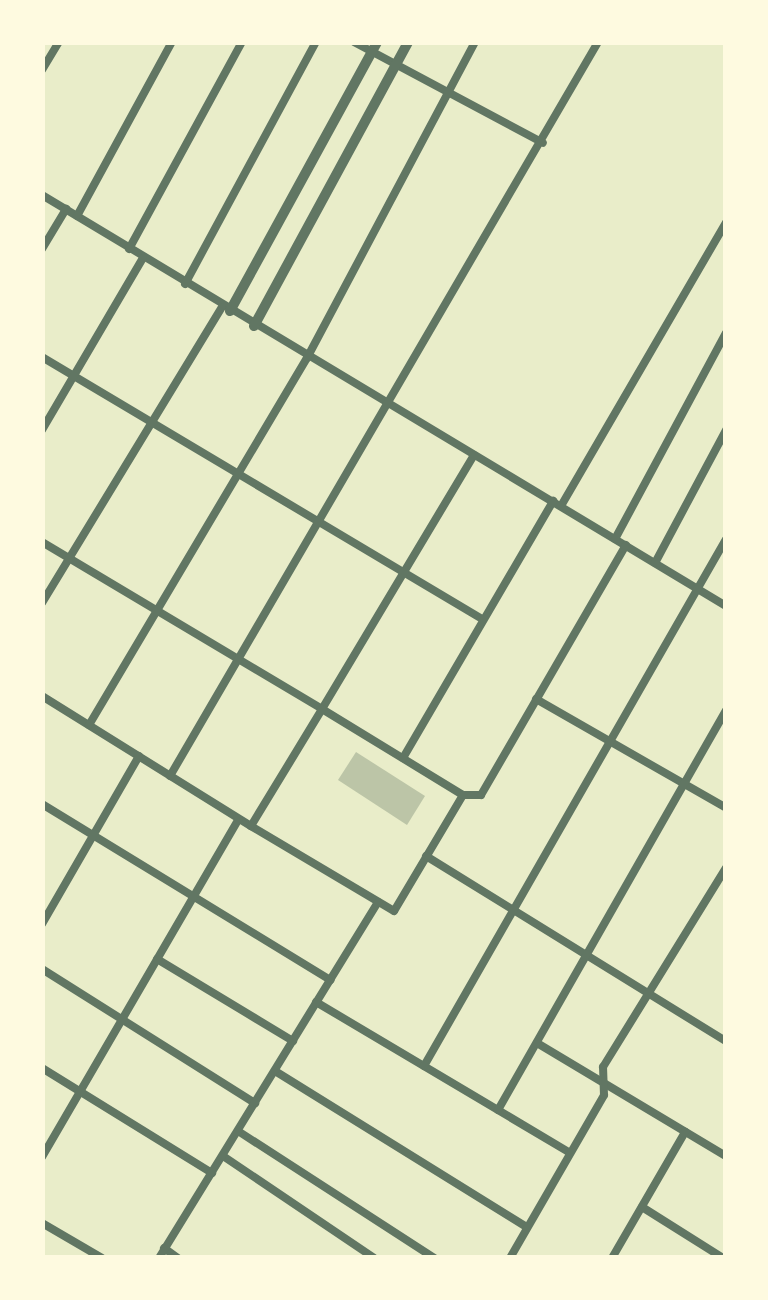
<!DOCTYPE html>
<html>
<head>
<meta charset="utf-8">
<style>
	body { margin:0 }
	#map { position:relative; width:768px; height:1300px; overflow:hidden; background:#e9edc9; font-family:Arial,sans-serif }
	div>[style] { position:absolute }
	.building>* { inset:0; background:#bcc5a7 }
	.minor>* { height:8px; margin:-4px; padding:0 4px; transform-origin:4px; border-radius:4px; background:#617663 }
	.tertiary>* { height:10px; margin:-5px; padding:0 5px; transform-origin:5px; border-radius:5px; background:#617663 }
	span { translate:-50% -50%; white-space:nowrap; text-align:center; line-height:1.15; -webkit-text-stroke:8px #fefae0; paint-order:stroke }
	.frame { position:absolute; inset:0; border:45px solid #fefae0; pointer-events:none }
</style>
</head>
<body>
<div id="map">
	<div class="building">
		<i style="clip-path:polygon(356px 752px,425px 796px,407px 825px,338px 780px)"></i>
	</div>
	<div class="minor">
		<i style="left:354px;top:42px;width:214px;rotate:28.1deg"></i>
		<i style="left:42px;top:70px;width:33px;rotate:-59deg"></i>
		<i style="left:42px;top:195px;width:798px;rotate:31deg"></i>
		<i style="left:77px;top:216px;width:198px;rotate:-61.4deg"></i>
		<i style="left:42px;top:249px;width:47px;rotate:-59deg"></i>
		<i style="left:129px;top:249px;width:236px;rotate:-61.4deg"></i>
		<i style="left:185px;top:284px;width:275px;rotate:-61.6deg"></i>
		<i style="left:42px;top:357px;width:512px;rotate:30.77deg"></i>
		<i style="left:42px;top:430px;width:199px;rotate:-59.6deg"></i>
		<i style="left:561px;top:506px;width:328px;rotate:-59.8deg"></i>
		<i style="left:615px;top:539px;width:234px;rotate:-61.7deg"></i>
		<i style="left:42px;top:542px;width:326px;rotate:30.8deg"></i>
		<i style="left:322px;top:709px;width:296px;rotate:-59.1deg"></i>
		<i style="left:655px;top:563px;width:151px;rotate:-61.9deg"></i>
		<i style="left:42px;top:603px;width:346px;rotate:-58.7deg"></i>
		<i style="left:42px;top:696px;width:246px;rotate:31.9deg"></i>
		<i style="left:536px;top:699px;width:219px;rotate:29.8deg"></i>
		<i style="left:322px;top:709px;width:165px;rotate:31.4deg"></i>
		<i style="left:463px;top:795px;width:135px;rotate:120.7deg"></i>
		<i style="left:394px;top:911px;width:166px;rotate:-149.3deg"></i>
		<i style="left:251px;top:826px;width:137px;rotate:-58.7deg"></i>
		<i style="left:89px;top:725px;width:427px;rotate:-59.3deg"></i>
		<i style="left:307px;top:358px;width:358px;rotate:-62deg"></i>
		<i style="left:403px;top:758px;width:298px;rotate:-59.7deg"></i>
		<i style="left:170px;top:776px;width:850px;rotate:-59.75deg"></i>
		<i style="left:463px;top:795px;width:18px"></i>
		<i style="left:481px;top:795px;width:289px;rotate:-59.9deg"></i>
		<i style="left:42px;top:804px;width:338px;rotate:31.4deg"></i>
		<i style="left:426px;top:856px;width:352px;rotate:31.7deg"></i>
		<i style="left:42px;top:924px;width:194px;rotate:-60deg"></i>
		<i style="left:157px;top:959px;width:159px;rotate:31.1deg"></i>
		<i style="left:42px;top:969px;width:252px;rotate:32.2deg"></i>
		<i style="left:316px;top:1002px;width:295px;rotate:30.7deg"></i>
		<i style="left:537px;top:1043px;width:220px;rotate:30.9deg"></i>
		<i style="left:424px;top:1066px;width:607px;rotate:-60.18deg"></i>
		<i style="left:42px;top:1068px;width:200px;rotate:31.7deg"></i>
		<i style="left:275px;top:1071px;width:296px;rotate:31.8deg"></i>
		<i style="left:498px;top:1110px;width:460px;rotate:-60.3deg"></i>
		<i style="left:238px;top:1131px;width:234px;rotate:32.9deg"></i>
		<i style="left:223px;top:1156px;width:182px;rotate:34deg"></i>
		<i style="left:42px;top:1157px;width:391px;rotate:-59.8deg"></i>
		<i style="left:642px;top:1207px;width:96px;rotate:32.2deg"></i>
		<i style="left:42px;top:1223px;width:69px;rotate:30.3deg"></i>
		<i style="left:164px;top:1248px;width:17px;rotate:36deg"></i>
		<i style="left:159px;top:1258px;width:418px;rotate:-58.4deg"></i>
		<i style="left:510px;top:1258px;width:188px;rotate:-60deg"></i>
		<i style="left:604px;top:1095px;width:28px;rotate:-92deg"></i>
		<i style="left:603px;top:1067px;width:234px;rotate:-58.3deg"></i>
		<i style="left:612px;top:1258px;width:146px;rotate:-59.9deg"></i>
	</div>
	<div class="tertiary">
		<i style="left:230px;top:311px;width:307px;rotate:-61.3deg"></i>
		<i style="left:254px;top:326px;width:323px;rotate:-61.5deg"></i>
	</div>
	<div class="frame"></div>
</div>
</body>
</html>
